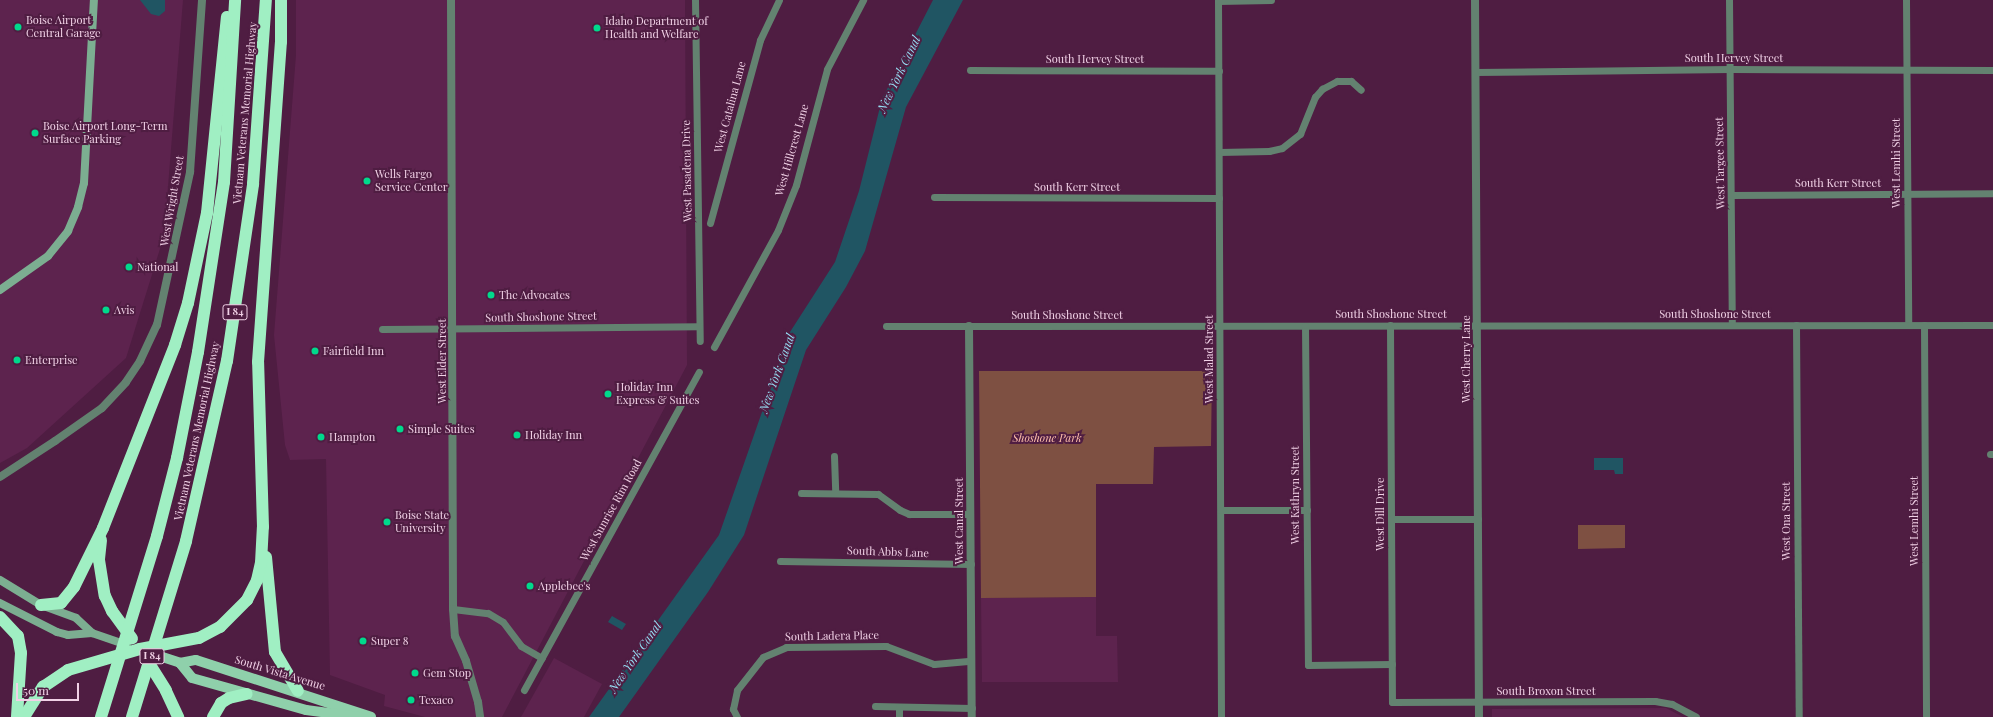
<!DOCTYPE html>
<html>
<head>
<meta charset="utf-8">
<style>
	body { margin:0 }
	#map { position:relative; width:1993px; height:717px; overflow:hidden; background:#4f1d42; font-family:"Playfair Display",serif }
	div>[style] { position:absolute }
	.built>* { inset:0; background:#5d234e }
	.green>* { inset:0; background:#7e5042 }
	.water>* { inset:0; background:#205563 }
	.minor>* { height:7px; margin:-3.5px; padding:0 3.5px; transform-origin:3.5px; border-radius:3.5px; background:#638270 }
	.tertiary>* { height:8px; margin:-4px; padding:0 4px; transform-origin:4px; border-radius:4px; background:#638270 }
	.secondary>* { height:8px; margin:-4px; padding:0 4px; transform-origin:4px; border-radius:4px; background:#7cae91 }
	.primary>* { height:10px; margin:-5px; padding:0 5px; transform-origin:5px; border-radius:5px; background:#8fd0ab }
	.motorway>* { height:12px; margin:-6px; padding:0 6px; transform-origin:6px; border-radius:6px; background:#a0efc3 }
	.dots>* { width:11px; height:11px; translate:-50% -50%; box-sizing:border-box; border:2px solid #4f1d42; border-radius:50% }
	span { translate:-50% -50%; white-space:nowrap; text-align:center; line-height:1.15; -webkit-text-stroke:4px #4f1d42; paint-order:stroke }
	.shield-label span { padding:1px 3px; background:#4f1d42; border:1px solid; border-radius:3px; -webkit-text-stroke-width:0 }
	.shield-label { font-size:10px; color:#f1d1e6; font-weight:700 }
	.poi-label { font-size:11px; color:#f1d1e6 }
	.left { translate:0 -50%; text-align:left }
	.street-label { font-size:11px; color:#f1d1e6 }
	.park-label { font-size:11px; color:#ffc1ac; font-style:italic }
	.water-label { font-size:12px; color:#96def4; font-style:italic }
	.scale { position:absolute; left:16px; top:683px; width:63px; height:18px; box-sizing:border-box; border:2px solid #f1d1e6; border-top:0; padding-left:5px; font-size:12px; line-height:14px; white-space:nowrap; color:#f1d1e6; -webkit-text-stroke:3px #4f1d42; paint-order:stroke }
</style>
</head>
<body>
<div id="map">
	<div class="built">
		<i style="clip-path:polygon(0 0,183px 0,164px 236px,126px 358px,27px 448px,0 463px)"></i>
		<i style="clip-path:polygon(296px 0,685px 0,687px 365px,502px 717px,425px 717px,384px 706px,385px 695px,330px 675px,326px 459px,290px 460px,285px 445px,274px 335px,296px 55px)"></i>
		<i style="clip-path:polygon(1096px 597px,1096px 636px,1117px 636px,1118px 682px,982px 682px,981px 598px)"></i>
		<i style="clip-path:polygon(554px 658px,602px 684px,584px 717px,521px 717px)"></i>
		<i style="clip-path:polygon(1666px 708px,1683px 717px,1492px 717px,1492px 709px)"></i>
	</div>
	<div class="green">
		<i style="clip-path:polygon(979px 371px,1212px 371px,1211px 446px,1154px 447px,1153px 484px,1096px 484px,1096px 597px,981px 598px)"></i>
		<i style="clip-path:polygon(1578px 525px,1625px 525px,1625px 548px,1578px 549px)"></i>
	</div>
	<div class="water">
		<i style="clip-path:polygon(140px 0,165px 0,165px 11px,159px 16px,151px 14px)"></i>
		<i style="clip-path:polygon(933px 0,963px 0,906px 107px,865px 251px,846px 287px,806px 350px,744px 535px,708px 592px,619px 717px,589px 717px,719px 535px,790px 332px,835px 262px,859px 191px,882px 99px)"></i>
		<i style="clip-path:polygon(1594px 458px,1623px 458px,1623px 474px,1615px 474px,1614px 470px,1594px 470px)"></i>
		<i style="clip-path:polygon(612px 616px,626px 624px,622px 630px,608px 622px)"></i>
	</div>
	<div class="minor">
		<i style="left:695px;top:0;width:341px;rotate:89.2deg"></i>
		<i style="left:1218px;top:0;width:717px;rotate:89.76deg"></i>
		<i style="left:1729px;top:0;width:325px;rotate:89.5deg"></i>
		<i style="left:1906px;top:0;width:325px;rotate:89.6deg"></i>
		<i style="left:1218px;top:1px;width:53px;rotate:-1.1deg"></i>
		<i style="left:970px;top:70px;width:249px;rotate:0.2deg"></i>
		<i style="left:1475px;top:72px;width:255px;rotate:-0.7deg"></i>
		<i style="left:1730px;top:69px;width:263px;rotate:0.2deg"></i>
		<i style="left:1219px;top:152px;width:50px;rotate:-1.1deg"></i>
		<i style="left:1269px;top:151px;width:13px;rotate:-13deg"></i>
		<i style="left:1282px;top:148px;width:23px;rotate:-38deg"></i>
		<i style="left:1300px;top:134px;width:40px;rotate:-68deg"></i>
		<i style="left:1315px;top:97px;width:11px;rotate:-49deg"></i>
		<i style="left:1322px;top:89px;width:17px;rotate:-28deg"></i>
		<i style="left:1337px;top:81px;width:14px"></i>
		<i style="left:1351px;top:81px;width:13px;rotate:42deg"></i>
		<i style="left:1731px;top:195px;width:262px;rotate:-0.4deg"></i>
		<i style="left:934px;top:197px;width:285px;rotate:0.2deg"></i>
		<i style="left:710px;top:223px;width:190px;rotate:-74.7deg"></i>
		<i style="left:760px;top:40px;width:44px;rotate:-64.6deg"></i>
		<i style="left:1390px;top:325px;width:377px;rotate:89.7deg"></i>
		<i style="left:1392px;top:702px;width:263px;rotate:-0.2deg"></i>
		<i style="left:1655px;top:701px;width:17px;rotate:10deg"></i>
		<i style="left:1672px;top:704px;width:27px;rotate:28deg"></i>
		<i style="left:1796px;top:325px;width:392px;rotate:89.6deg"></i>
		<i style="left:1924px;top:325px;width:392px;rotate:89.7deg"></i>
		<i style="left:886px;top:326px;width:1107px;rotate:-0.05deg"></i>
		<i style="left:1305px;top:326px;width:339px;rotate:89.5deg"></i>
		<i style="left:1308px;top:665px;width:84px;rotate:-0.7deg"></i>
		<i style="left:382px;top:329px;width:317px;rotate:-0.5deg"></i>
		<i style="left:714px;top:347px;width:133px;rotate:-61.3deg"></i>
		<i style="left:778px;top:230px;width:48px;rotate:-68.2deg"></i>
		<i style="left:796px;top:185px;width:120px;rotate:-75deg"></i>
		<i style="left:827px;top:69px;width:78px;rotate:-62.4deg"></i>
		<i style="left:1990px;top:454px;width:3px"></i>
		<i style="left:834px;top:456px;width:37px;rotate:88deg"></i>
		<i style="left:801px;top:493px;width:77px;rotate:0.7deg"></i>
		<i style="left:878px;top:494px;width:27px;rotate:36deg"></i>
		<i style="left:900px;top:510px;width:10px;rotate:24deg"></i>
		<i style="left:909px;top:514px;width:61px"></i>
		<i style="left:1221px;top:510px;width:86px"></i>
		<i style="left:1391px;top:519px;width:87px"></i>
		<i style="left:780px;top:561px;width:191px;rotate:0.9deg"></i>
		<i style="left:453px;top:609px;width:35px;rotate:7deg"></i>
		<i style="left:488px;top:613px;width:17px;rotate:31deg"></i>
		<i style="left:503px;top:622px;width:30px;rotate:53deg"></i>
		<i style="left:521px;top:646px;width:24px;rotate:30deg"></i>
		<i style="left:524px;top:690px;width:363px;rotate:-61.2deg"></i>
		<i style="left:875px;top:706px;width:97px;rotate:1.2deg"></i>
		<i style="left:899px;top:707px;width:10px;rotate:90deg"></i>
		<i style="left:737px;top:717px;width:9px;rotate:-117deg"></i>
		<i style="left:733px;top:709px;width:19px;rotate:-78deg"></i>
		<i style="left:737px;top:690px;width:42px;rotate:-51.8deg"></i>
		<i style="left:763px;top:657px;width:25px;rotate:-23deg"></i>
		<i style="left:786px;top:647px;width:100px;rotate:-0.6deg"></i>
		<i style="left:886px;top:646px;width:51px;rotate:20.6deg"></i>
		<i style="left:934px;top:664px;width:37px;rotate:-5deg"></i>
	</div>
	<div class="tertiary">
		<i style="left:451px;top:0;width:609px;rotate:89.81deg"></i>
		<i style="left:453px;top:609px;width:27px;rotate:86deg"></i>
		<i style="left:455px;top:636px;width:27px;rotate:66deg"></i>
		<i style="left:466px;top:661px;width:43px;rotate:73.7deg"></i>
		<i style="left:478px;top:702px;width:15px;rotate:82deg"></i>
		<i style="left:1475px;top:0;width:717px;rotate:89.68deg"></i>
		<i style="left:969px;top:326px;width:391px;rotate:89.6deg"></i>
		<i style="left:0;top:477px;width:66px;rotate:-33.2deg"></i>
		<i style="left:55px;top:441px;width:57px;rotate:-35.1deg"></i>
		<i style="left:102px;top:408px;width:35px;rotate:-47deg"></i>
		<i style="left:126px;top:382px;width:25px;rotate:-56deg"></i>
		<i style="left:140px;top:361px;width:40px;rotate:-65deg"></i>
		<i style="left:157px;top:325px;width:157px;rotate:-77.8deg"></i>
		<i style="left:190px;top:172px;width:172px;rotate:-86deg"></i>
	</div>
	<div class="secondary">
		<i style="left:0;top:290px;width:59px;rotate:-35.3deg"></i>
		<i style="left:48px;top:256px;width:32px;rotate:-51deg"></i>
		<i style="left:68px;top:231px;width:26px;rotate:-67deg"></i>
		<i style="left:78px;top:207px;width:25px;rotate:-76deg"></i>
		<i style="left:84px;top:183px;width:183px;rotate:-86.9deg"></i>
		<i style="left:0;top:580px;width:48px;rotate:31.4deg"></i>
		<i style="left:41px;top:605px;width:37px;rotate:20deg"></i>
		<i style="left:76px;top:618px;width:22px;rotate:43deg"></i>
		<i style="left:0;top:603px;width:64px;rotate:27deg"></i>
		<i style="left:57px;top:632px;width:11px;rotate:15deg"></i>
		<i style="left:68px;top:635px;width:24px;rotate:-5deg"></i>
		<i style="left:92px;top:633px;width:37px;rotate:19deg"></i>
	</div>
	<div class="primary">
		<i style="left:144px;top:651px;width:38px;rotate:18deg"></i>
		<i style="left:180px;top:663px;width:16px;rotate:-11deg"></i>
		<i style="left:196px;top:660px;width:184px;rotate:18deg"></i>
		<i style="left:180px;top:663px;width:19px;rotate:51deg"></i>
		<i style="left:192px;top:678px;width:118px;rotate:15.7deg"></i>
		<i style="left:306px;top:710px;width:53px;rotate:7.5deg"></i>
	</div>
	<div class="motorway">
		<i style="left:101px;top:540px;width:20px;rotate:96deg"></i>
		<i style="left:99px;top:560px;width:36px;rotate:81deg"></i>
		<i style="left:105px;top:596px;width:17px;rotate:65deg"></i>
		<i style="left:112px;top:611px;width:34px;rotate:54deg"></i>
		<i style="left:266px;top:557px;width:95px;rotate:84.6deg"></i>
		<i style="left:275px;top:652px;width:45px;rotate:59.5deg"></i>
		<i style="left:41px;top:605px;width:20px;rotate:-6deg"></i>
		<i style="left:61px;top:603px;width:21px;rotate:-51deg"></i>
		<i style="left:74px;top:587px;width:66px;rotate:-63.8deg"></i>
		<i style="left:103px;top:528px;width:197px;rotate:-68.5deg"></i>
		<i style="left:175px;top:345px;width:44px;rotate:-72.8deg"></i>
		<i style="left:188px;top:303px;width:92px;rotate:-78.1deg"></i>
		<i style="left:207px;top:213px;width:197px;rotate:-84.2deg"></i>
		<i style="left:0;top:617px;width:26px;rotate:47deg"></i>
		<i style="left:18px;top:636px;width:17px;rotate:80deg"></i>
		<i style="left:21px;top:653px;width:64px;rotate:93.6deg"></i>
		<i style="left:147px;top:660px;width:36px;rotate:58deg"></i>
		<i style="left:166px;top:691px;width:29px;rotate:65deg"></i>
		<i style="left:24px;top:717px;width:36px;rotate:-58deg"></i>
		<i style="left:43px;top:687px;width:30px;rotate:-34deg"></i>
		<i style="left:68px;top:670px;width:75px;rotate:-16.3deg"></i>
		<i style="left:140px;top:649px;width:60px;rotate:-10.6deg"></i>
		<i style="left:199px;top:638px;width:24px;rotate:-28deg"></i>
		<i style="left:220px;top:627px;width:38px;rotate:-45deg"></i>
		<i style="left:247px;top:600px;width:22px;rotate:-63deg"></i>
		<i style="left:257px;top:580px;width:17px;rotate:-77deg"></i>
		<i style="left:261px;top:563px;width:36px;rotate:-87deg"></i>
		<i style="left:263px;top:527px;width:165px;rotate:-91.7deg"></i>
		<i style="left:258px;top:362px;width:321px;rotate:-85.9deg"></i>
		<i style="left:281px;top:42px;width:42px;rotate:-90deg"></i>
		<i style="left:101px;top:717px;width:189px;rotate:-72.8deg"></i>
		<i style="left:157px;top:536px;width:81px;rotate:-75.6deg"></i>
		<i style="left:177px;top:458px;width:108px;rotate:-78.8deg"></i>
		<i style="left:198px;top:352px;width:172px;rotate:-81.3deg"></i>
		<i style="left:224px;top:182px;width:182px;rotate:-86.5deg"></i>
		<i style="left:132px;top:717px;width:184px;rotate:-72.9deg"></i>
		<i style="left:186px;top:541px;width:185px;rotate:-77.2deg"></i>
		<i style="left:227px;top:361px;width:179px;rotate:-81.6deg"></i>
		<i style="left:253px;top:184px;width:184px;rotate:-86deg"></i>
		<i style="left:213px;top:717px;width:16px;rotate:-60deg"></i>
		<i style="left:221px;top:703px;width:9px;rotate:-32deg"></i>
		<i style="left:229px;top:698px;width:18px;rotate:-13deg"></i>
	</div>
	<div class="dots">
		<i style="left:18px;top:27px;background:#00d98c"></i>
		<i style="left:597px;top:28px;background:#00d98c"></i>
		<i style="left:35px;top:133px;background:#00d98c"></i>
		<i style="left:367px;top:181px;background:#00d98c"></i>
		<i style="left:129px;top:267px;background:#00d98c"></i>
		<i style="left:491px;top:295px;background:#00d98c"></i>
		<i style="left:106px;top:310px;background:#00d98c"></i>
		<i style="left:315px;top:351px;background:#00d98c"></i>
		<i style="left:17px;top:360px;background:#00d98c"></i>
		<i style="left:608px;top:394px;background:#00d98c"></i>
		<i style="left:400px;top:429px;background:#00d98c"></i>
		<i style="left:517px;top:435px;background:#00d98c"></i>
		<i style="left:321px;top:437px;background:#00d98c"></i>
		<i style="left:387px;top:522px;background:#00d98c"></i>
		<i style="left:530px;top:586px;background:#00d98c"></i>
		<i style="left:363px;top:641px;background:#00d98c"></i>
		<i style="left:415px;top:673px;background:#00d98c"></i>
		<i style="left:411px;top:700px;background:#00d98c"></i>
	</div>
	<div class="shield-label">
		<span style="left:235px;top:312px">I 84</span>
		<span style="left:152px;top:656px">I 84</span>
	</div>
	<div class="poi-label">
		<span class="left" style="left:26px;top:27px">Boise Airport<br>Central Garage</span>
		<span class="left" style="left:605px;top:28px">Idaho Department of<br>Health and Welfare</span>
		<span class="left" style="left:43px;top:133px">Boise Airport Long-Term<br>Surface Parking</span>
		<span class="left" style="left:375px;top:181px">Wells Fargo<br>Service Center</span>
		<span class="left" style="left:137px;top:267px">National</span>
		<span class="left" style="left:499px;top:295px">The Advocates</span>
		<span class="left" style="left:114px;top:310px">Avis</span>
		<span class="left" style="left:323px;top:351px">Fairfield Inn</span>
		<span class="left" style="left:25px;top:360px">Enterprise</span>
		<span class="left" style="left:616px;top:394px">Holiday Inn<br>Express &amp; Suites</span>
		<span class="left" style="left:408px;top:429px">Simple Suites</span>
		<span class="left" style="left:525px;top:435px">Holiday Inn</span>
		<span class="left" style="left:329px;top:437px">Hampton</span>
		<span class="left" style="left:395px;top:522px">Boise State<br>University</span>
		<span class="left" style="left:538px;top:586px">Applebee's</span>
		<span class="left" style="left:371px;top:641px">Super 8</span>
		<span class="left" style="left:423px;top:673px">Gem Stop</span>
		<span class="left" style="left:419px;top:700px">Texaco</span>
	</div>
	<div class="street-label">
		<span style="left:1734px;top:58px">South Hervey Street</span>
		<span style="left:1095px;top:59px">South Hervey Street</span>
		<span style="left:730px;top:107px;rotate:-75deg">West Catalina Lane</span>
		<span style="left:245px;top:113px;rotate:-85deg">Vietnam Veterans Memorial Highway</span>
		<span style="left:792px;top:150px;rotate:-74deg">West Hillcrest Lane</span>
		<span style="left:1720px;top:163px;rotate:-91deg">West Targee Street</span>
		<span style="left:1896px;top:163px;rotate:-90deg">West Lemhi Street</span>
		<span style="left:687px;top:171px;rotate:-91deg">West Pasadena Drive</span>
		<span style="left:1838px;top:183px">South Kerr Street</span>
		<span style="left:1077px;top:187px">South Kerr Street</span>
		<span style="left:172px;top:201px;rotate:-80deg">West Wright Street</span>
		<span style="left:1391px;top:314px">South Shoshone Street</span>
		<span style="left:1715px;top:314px">South Shoshone Street</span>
		<span style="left:1067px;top:315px">South Shoshone Street</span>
		<span style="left:541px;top:317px;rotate:-1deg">South Shoshone Street</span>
		<span style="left:1209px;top:359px;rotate:-90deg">West Malad Street</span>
		<span style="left:1466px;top:359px;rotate:-90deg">West Cherry Lane</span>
		<span style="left:442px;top:361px;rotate:-90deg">West Elder Street</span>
		<span style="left:197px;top:431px;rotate:-78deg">Vietnam Veterans Memorial Highway</span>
		<span style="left:1295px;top:495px;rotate:-90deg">West Kathryn Street</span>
		<span style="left:611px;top:510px;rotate:-61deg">West Sunrise Rim Road</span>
		<span style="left:1380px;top:514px;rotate:-90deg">West Dill Drive</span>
		<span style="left:959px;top:521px;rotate:-90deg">West Canal Street</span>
		<span style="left:1786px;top:521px;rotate:-90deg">West Ona Street</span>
		<span style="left:1914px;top:521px;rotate:-90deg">West Lemhi Street</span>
		<span style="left:888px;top:552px;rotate:2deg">South Abbs Lane</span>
		<span style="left:832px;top:636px;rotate:-1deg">South Ladera Place</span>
		<span style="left:280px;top:673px;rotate:17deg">South Vista Avenue</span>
		<span style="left:1546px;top:691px">South Broxon Street</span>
	</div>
	<div class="park-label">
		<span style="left:1047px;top:438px">Shoshone Park</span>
	</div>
	<div class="water-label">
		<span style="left:899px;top:74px;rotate:-64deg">New York Canal</span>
		<span style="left:777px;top:373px;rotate:-70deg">New York Canal</span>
		<span style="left:635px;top:657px;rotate:-55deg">New York Canal</span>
	</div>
	<div class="scale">50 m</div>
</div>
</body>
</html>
